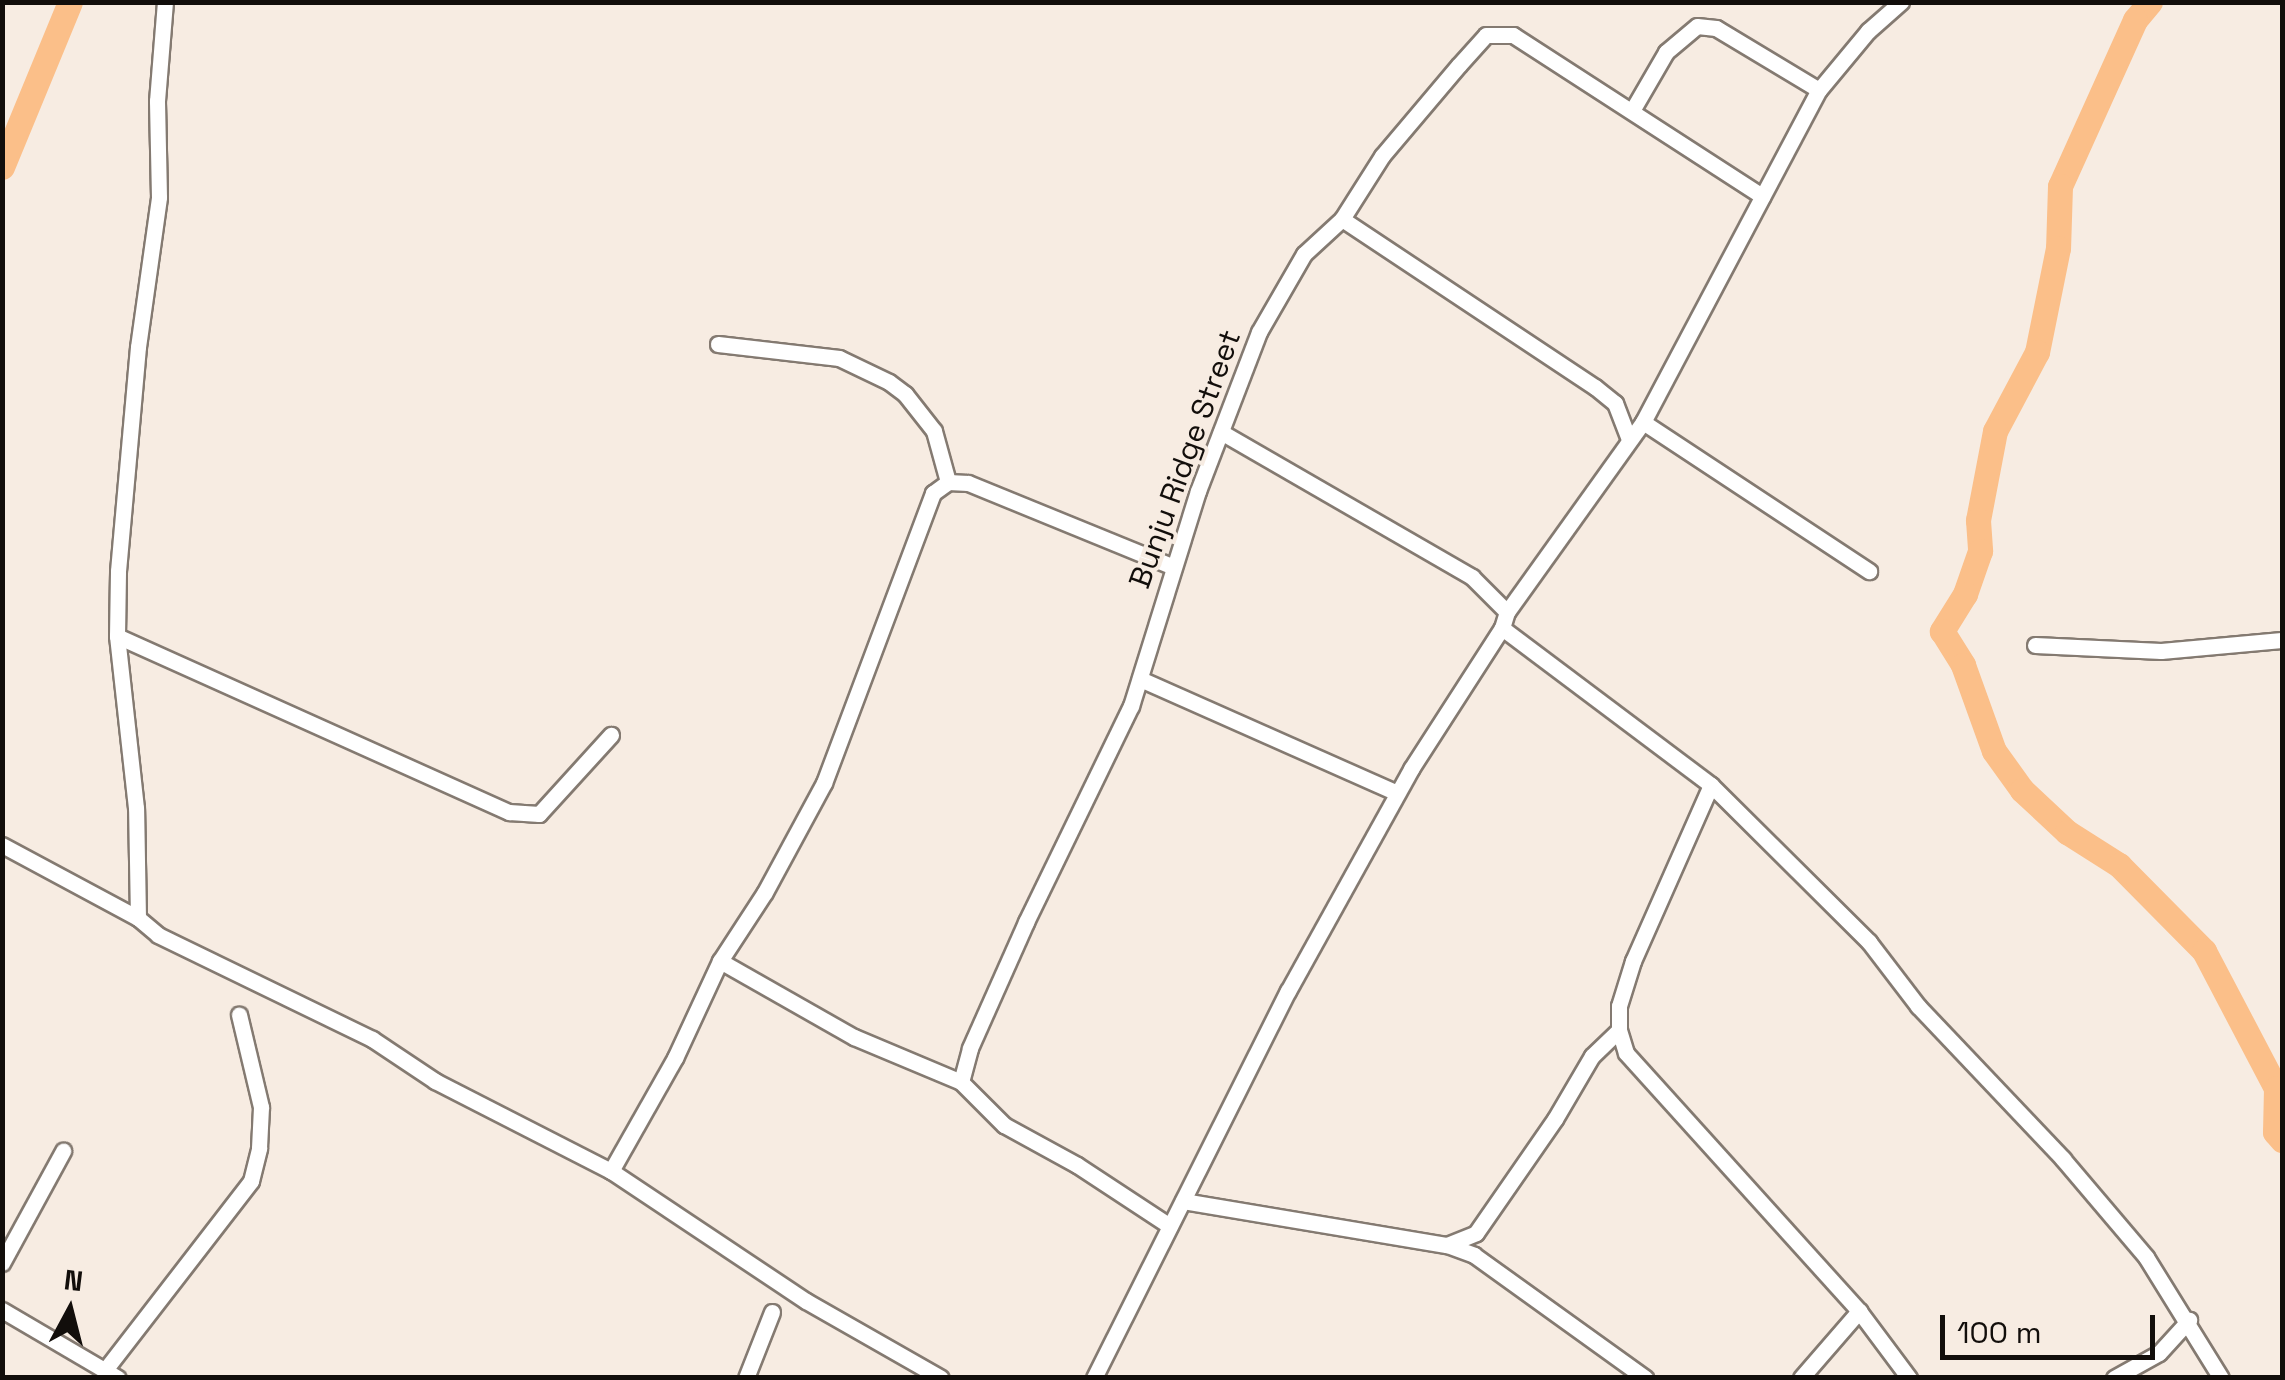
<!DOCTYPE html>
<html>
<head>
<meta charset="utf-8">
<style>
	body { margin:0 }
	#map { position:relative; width:2285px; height:1380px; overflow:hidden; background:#f7ece2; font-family:"Space Grotesk",sans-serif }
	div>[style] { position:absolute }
	.river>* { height:25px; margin:-12.5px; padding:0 12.5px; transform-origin:12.5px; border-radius:12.5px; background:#fbbf89 }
	.roads { filter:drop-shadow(2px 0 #847a71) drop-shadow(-2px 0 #847a71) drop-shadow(0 2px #847a71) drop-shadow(0 -2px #847a71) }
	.minor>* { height:15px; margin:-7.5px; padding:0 7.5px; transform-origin:7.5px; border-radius:7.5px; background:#fff }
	span { translate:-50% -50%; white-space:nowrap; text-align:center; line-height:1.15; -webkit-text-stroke:8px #f7ece2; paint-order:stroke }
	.street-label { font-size:30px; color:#120e0b }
	.frame { position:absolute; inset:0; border:5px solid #120e0b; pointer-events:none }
	.north { position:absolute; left:20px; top:1260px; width:100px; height:100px; -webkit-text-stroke:8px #f7ece2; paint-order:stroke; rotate:7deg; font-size:28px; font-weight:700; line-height:40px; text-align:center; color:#120e0b }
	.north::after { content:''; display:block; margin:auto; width:35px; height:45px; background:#120e0b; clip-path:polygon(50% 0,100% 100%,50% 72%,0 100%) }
	.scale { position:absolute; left:1940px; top:1315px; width:215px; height:45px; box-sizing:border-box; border:5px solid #120e0b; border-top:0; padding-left:12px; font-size:30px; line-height:35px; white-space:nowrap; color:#120e0b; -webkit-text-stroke:8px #f7ece2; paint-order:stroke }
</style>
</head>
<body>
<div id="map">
	<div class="river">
		<i style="left:2150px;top:2px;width:23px;rotate:130deg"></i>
		<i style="left:2135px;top:20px;width:182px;rotate:114.3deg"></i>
		<i style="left:2060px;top:186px;width:62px;rotate:91.8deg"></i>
		<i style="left:2058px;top:248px;width:106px;rotate:101.4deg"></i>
		<i style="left:2037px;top:352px;width:89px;rotate:118deg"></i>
		<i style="left:1995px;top:431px;width:91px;rotate:100.8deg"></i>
		<i style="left:1978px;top:520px;width:31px;rotate:86deg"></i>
		<i style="left:1980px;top:551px;width:46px;rotate:109.2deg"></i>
		<i style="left:1965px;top:594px;width:44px;rotate:121.9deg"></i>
		<i style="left:1942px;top:631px;width:40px;rotate:58deg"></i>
		<i style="left:1963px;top:665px;width:91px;rotate:70.2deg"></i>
		<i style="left:1994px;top:751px;width:48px;rotate:54.3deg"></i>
		<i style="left:2022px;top:790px;width:62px;rotate:43deg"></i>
		<i style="left:2067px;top:832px;width:62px;rotate:32.4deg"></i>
		<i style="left:2119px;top:865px;width:121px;rotate:45.3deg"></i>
		<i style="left:2204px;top:951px;width:155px;rotate:62.3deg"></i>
		<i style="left:2276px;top:1088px;width:44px;rotate:91.3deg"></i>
		<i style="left:2275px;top:1132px;width:11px;rotate:49deg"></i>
		<i style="left:2px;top:167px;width:178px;rotate:-67.6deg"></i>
	</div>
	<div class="roads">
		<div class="minor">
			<i style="left:1633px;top:109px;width:66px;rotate:-59.9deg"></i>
			<i style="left:1666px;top:52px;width:40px;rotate:-40deg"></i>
			<i style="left:1697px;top:26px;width:19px;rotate:6deg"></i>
			<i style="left:1716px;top:28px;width:120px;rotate:31deg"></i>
			<i style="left:1342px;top:219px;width:304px;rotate:33.6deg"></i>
			<i style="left:1595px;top:387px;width:26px;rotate:39deg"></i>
			<i style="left:1615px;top:403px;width:39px;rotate:69deg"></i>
			<i style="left:718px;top:344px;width:122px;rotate:6.6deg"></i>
			<i style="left:839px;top:358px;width:55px;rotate:25.6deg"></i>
			<i style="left:889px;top:382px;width:20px;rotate:37deg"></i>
			<i style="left:905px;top:394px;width:47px;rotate:51.9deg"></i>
			<i style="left:934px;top:431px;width:53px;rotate:74.6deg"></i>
			<i style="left:1643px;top:422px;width:271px;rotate:33.4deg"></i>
			<i style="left:1221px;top:432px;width:290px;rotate:30deg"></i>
			<i style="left:1472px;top:577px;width:49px;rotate:45deg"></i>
			<i style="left:1502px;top:628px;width:261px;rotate:36.9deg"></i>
			<i style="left:1711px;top:785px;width:223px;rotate:44.8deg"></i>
			<i style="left:1869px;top:942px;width:81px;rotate:52.6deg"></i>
			<i style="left:1918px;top:1006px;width:211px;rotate:46.5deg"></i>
			<i style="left:2063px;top:1159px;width:128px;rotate:49.7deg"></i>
			<i style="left:2146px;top:1257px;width:142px;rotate:58.2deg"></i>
			<i style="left:117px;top:636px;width:430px;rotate:24.2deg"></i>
			<i style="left:509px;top:812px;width:30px;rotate:4deg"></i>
			<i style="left:539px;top:814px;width:107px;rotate:-47.7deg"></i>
			<i style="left:2035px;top:645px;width:126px;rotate:2.7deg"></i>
			<i style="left:2161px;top:651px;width:121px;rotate:-5.2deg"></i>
			<i style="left:1140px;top:679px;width:281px;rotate:23.9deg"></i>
			<i style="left:1711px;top:785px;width:193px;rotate:113.9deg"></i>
			<i style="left:1633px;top:961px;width:47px;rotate:107.3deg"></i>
			<i style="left:1619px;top:1006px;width:24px;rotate:90deg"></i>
			<i style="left:1619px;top:1030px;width:24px;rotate:73deg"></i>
			<i style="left:1626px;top:1053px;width:348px;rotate:47.9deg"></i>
			<i style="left:1859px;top:1311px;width:84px;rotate:53.3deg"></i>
			<i style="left:2px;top:845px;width:154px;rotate:28.2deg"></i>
			<i style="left:138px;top:918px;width:26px;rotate:40deg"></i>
			<i style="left:158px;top:935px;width:238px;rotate:25.9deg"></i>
			<i style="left:372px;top:1039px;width:76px;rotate:33.7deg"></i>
			<i style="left:435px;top:1081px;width:198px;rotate:27.1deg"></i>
			<i style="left:611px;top:1171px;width:234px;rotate:33.7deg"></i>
			<i style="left:806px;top:1301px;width:155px;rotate:29.7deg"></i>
			<i style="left:138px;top:918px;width:110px;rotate:-91deg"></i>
			<i style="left:136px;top:808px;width:173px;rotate:-96.3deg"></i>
			<i style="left:117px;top:636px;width:65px;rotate:-89.1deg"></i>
			<i style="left:118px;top:571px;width:225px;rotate:-84.9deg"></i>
			<i style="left:138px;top:347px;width:151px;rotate:-82deg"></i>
			<i style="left:159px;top:197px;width:96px;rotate:-91.2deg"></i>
			<i style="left:157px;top:101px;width:99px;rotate:-85.4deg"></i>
			<i style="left:720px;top:961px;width:154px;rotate:29.6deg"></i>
			<i style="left:854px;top:1037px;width:116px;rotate:22.8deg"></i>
			<i style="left:961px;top:1082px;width:61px;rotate:45deg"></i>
			<i style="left:1004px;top:1125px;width:83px;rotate:28.7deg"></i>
			<i style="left:1077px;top:1165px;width:111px;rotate:33.3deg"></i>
			<i style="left:961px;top:1082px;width:35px;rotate:-75deg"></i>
			<i style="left:970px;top:1048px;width:138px;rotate:-66deg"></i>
			<i style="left:1026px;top:922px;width:240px;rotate:-64.1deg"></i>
			<i style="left:1131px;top:706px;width:225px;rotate:-72.7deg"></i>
			<i style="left:1198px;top:491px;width:170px;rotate:-69deg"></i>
			<i style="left:1259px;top:332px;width:90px;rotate:-60deg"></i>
			<i style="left:1304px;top:254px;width:52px;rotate:-42.6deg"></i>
			<i style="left:1342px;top:219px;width:75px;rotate:-57.6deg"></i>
			<i style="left:1382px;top:156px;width:119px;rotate:-49.8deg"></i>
			<i style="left:1459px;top:65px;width:40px;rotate:-48deg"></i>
			<i style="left:1486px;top:35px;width:27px"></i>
			<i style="left:1513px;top:35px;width:297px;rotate:32.9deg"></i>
			<i style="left:611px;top:1171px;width:130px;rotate:-60.5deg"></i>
			<i style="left:675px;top:1058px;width:107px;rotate:-65.1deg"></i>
			<i style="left:720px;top:961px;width:82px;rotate:-56.9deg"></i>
			<i style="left:765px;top:892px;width:124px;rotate:-61.6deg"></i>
			<i style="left:824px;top:783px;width:310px;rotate:-69.4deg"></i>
			<i style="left:933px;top:493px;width:19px;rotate:-36deg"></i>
			<i style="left:948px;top:482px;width:20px;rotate:3deg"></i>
			<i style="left:968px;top:483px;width:222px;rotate:22.2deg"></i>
			<i style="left:1183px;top:1201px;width:268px;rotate:9.5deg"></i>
			<i style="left:1447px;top:1245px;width:29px;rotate:20deg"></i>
			<i style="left:1474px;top:1255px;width:211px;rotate:35.7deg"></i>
			<i style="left:1447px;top:1245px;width:31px;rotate:-22deg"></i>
			<i style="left:1476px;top:1233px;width:139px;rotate:-55.3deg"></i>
			<i style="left:1555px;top:1119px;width:73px;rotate:-59.6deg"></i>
			<i style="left:1592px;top:1056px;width:37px;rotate:-44deg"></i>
			<i style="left:2px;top:1263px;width:128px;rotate:-61.4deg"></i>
			<i style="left:2px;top:1310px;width:134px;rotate:30.4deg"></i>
			<i style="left:105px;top:1370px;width:239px;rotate:-52.3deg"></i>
			<i style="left:251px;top:1181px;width:34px;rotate:-76deg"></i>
			<i style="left:259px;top:1148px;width:41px;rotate:-87.2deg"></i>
			<i style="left:261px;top:1107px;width:95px;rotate:-103.4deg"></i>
			<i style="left:746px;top:1378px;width:71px;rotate:-68.5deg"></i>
			<i style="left:1094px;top:1378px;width:433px;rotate:-63.4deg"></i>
			<i style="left:1288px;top:991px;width:254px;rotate:-61deg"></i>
			<i style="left:1411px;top:769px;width:168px;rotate:-57.2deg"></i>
			<i style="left:1502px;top:628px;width:17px;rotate:-73deg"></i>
			<i style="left:1507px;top:612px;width:234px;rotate:-54.4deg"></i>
			<i style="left:1643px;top:422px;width:376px;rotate:-62.1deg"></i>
			<i style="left:1819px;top:90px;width:77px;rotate:-50.3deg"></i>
			<i style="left:1868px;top:31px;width:44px;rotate:-41.3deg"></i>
			<i style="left:1801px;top:1378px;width:89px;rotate:-49.1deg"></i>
			<i style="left:2114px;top:1378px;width:51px;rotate:-29.1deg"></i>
			<i style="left:2159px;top:1353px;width:45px;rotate:-47.7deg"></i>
		</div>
	</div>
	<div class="street-label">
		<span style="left:1185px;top:459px;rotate:-70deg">Bunju Ridge Street</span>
	</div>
	<div class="frame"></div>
	<div class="north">N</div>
	<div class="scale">100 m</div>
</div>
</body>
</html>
